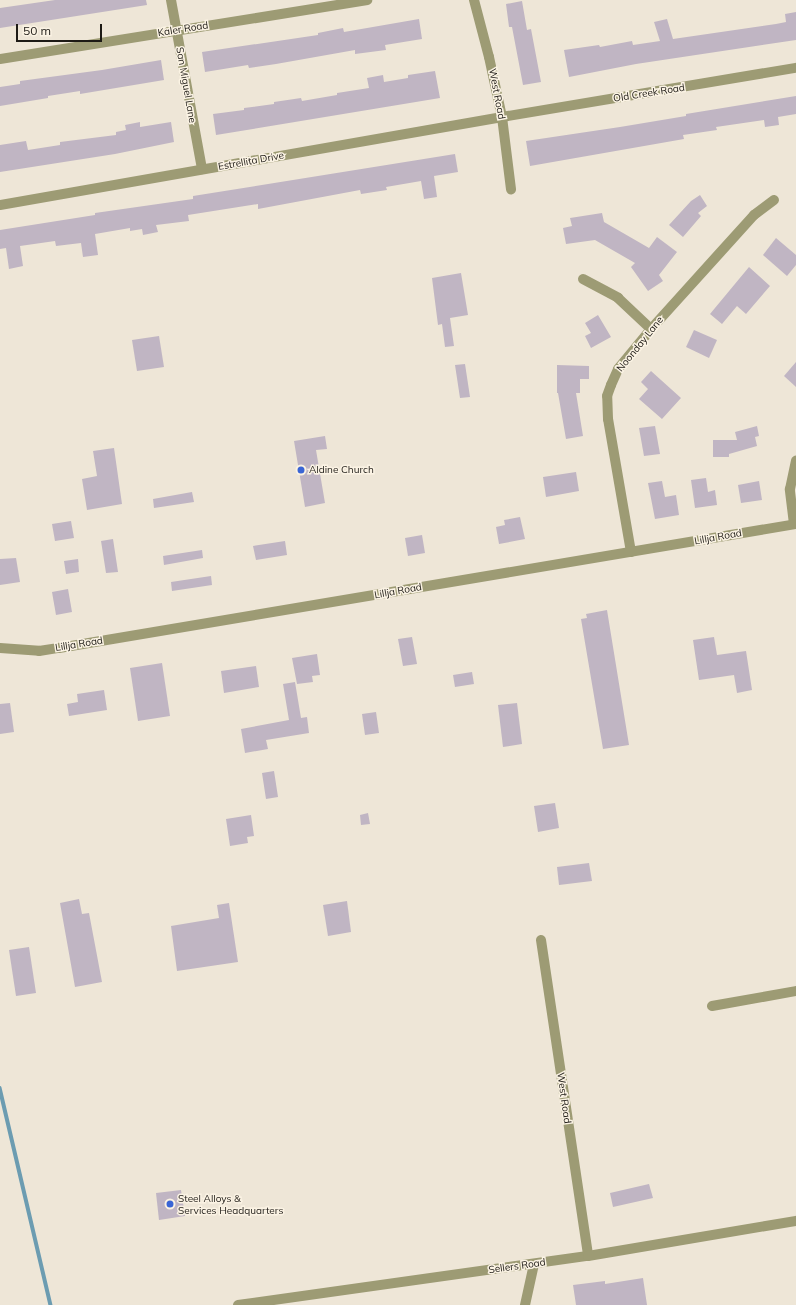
<!DOCTYPE html>
<html>
<head>
<meta charset="utf-8">
<style>
	body { margin:0 }
	#map { position:relative; width:796px; height:1305px; overflow:hidden; background:#eee6d7; font-family:Mulish,sans-serif }
	div>[style] { position:absolute }
	.stream>* { height:3.5px; margin:-1.75px; padding:0 1.75px; transform-origin:1.75px; border-radius:1.75px; background:#6c9cb1 }
	.building>* { inset:0; background:#c0b5c3 }
	.minor>* { height:10px; margin:-5px; padding:0 5px; transform-origin:5px; border-radius:5px; background:#9d9b74 }
	.tertiary>* { height:10px; margin:-5px; padding:0 5px; transform-origin:5px; border-radius:5px; background:#9d9b74 }
	.dots>* { width:11px; height:11px; translate:-50% -50%; box-sizing:border-box; border:2px solid #fbf3e4; border-radius:50% }
	span { translate:-50% -50%; white-space:nowrap; text-align:center; line-height:1.15; -webkit-text-stroke:3px #fbf3e4; paint-order:stroke }
	.street-label { font-size:10px; color:#1d1a15 }
	.poi-label { font-size:10px; color:#1d1a15 }
	.left { translate:0 -50%; text-align:left }
	.scale { position:absolute; left:16px; top:24px; width:86px; height:18px; box-sizing:border-box; border:2px solid #1d1a15; border-top:0; padding-left:5px; font-size:12px; line-height:14px; white-space:nowrap; color:#1d1a15; -webkit-text-stroke:3px #fbf3e4; paint-order:stroke }
</style>
</head>
<body>
<div id="map">
	<div class="stream">
		<i style="left:0;top:1088px;width:223px;rotate:76.8deg"></i>
	</div>
	<div class="building">
		<i style="clip-path:polygon(55px 0,146px 0,147px 5px,0 28px,0 8px)"></i>
		<i style="clip-path:polygon(522px 1px,527px 30px,531px 29px,541px 82px,523px 85px,512px 27px,509px 27px,506px 4px)"></i>
		<i style="clip-path:polygon(796px 12px,796px 40px,636px 64px,569px 77px,564px 50px,599px 45px,600px 47px,632px 41px,633px 45px,660px 41px,654px 22px,667px 19px,673px 39px,776px 24px,786px 22px,785px 14px)"></i>
		<i style="clip-path:polygon(419px 19px,422px 39px,385px 45px,386px 50px,355px 54px,355px 50px,276px 64px,249px 68px,248px 65px,205px 72px,202px 52px,318px 35px,318px 33px,343px 28px,344px 32px)"></i>
		<i style="clip-path:polygon(161px 60px,164px 80px,80px 94px,80px 91px,48px 96px,48px 98px,0 106px,0 87px,20px 84px,20px 81px,102px 70px)"></i>
		<i style="clip-path:polygon(435px 71px,440px 98px,216px 135px,213px 114px,244px 110px,244px 108px,274px 104px,274px 102px,301px 98px,302px 101px,337px 95px,337px 93px,369px 88px,367px 78px,383px 75px,384px 82px,408px 78px,408px 75px)"></i>
		<i style="clip-path:polygon(796px 96px,796px 114px,778px 117px,779px 125px,765px 127px,764px 120px,716px 127px,717px 130px,683px 135px,684px 139px,530px 166px,526px 141px,620px 127px,686px 116px,686px 114px)"></i>
		<i style="clip-path:polygon(140px 122px,140px 127px,171px 122px,174px 142px,115px 154px,0 172px,0 145px,26px 141px,28px 150px,60px 145px,60px 142px,116px 135px,116px 132px,126px 130px,125px 125px)"></i>
		<i style="clip-path:polygon(455px 154px,458px 172px,434px 176px,437px 197px,424px 199px,421px 181px,386px 187px,387px 190px,361px 194px,360px 190px,258px 209px,258px 204px,188px 215px,189px 221px,156px 225px,158px 232px,143px 235px,142px 229px,130px 231px,130px 228px,95px 234px,98px 255px,83px 257px,81px 243px,56px 246px,55px 241px,20px 246px,23px 266px,9px 269px,6px 248px,0 249px,0 230px,95px 215px,95px 213px,193px 199px,193px 196px)"></i>
		<i style="clip-path:polygon(700px 195px,707px 206px,698px 213px,701px 216px,683px 237px,669px 225px,691px 201px)"></i>
		<i style="clip-path:polygon(602px 213px,604px 222px,649px 248px,657px 237px,677px 252px,659px 275px,663px 281px,648px 291px,631px 267px,635px 263px,595px 240px,566px 244px,563px 228px,572px 226px,570px 218px)"></i>
		<i style="clip-path:polygon(776px 238px,796px 255px,796px 265px,787px 276px,763px 255px)"></i>
		<i style="clip-path:polygon(749px 267px,770px 286px,746px 314px,737px 306px,722px 324px,710px 314px)"></i>
		<i style="clip-path:polygon(461px 273px,468px 315px,450px 318px,454px 346px,445px 347px,442px 324px,438px 325px,432px 278px)"></i>
		<i style="clip-path:polygon(598px 315px,611px 337px,591px 348px,585px 336px,591px 333px,585px 323px)"></i>
		<i style="clip-path:polygon(694px 330px,717px 340px,709px 358px,686px 347px)"></i>
		<i style="clip-path:polygon(159px 336px,164px 367px,137px 371px,132px 340px)"></i>
		<i style="clip-path:polygon(796px 362px,796px 387px,784px 376px)"></i>
		<i style="clip-path:polygon(465px 364px,470px 397px,460px 398px,455px 365px)"></i>
		<i style="clip-path:polygon(557px 365px,589px 366px,589px 379px,580px 379px,580px 393px,576px 393px,583px 436px,566px 439px,558px 393px,557px 393px)"></i>
		<i style="clip-path:polygon(651px 371px,681px 398px,662px 419px,639px 399px,648px 389px,641px 382px)"></i>
		<i style="clip-path:polygon(655px 426px,660px 454px,644px 456px,639px 428px)"></i>
		<i style="clip-path:polygon(757px 426px,759px 436px,755px 437px,757px 446px,729px 454px,729px 457px,713px 457px,713px 440px,737px 440px,735px 432px)"></i>
		<i style="clip-path:polygon(325px 436px,327px 449px,316px 450px,325px 503px,305px 507px,294px 441px)"></i>
		<i style="clip-path:polygon(114px 448px,122px 504px,87px 510px,82px 479px,97px 476px,93px 451px)"></i>
		<i style="clip-path:polygon(576px 472px,579px 491px,546px 497px,543px 477px)"></i>
		<i style="clip-path:polygon(706px 478px,708px 492px,715px 490px,717px 505px,695px 508px,691px 480px)"></i>
		<i style="clip-path:polygon(662px 481px,665px 497px,676px 495px,679px 515px,655px 519px,648px 483px)"></i>
		<i style="clip-path:polygon(759px 481px,762px 500px,741px 503px,738px 485px)"></i>
		<i style="clip-path:polygon(192px 492px,194px 502px,154px 508px,153px 499px)"></i>
		<i style="clip-path:polygon(520px 517px,525px 539px,499px 544px,496px 527px,505px 525px,504px 520px)"></i>
		<i style="clip-path:polygon(71px 521px,74px 538px,55px 541px,52px 524px)"></i>
		<i style="clip-path:polygon(422px 535px,425px 553px,408px 556px,405px 538px)"></i>
		<i style="clip-path:polygon(113px 539px,118px 572px,106px 573px,101px 541px)"></i>
		<i style="clip-path:polygon(285px 541px,287px 555px,256px 560px,253px 546px)"></i>
		<i style="clip-path:polygon(202px 550px,203px 558px,164px 565px,163px 556px)"></i>
		<i style="clip-path:polygon(16px 558px,20px 582px,0 585px,0 559px)"></i>
		<i style="clip-path:polygon(78px 559px,79px 572px,66px 574px,64px 561px)"></i>
		<i style="clip-path:polygon(211px 576px,212px 585px,172px 591px,171px 582px)"></i>
		<i style="clip-path:polygon(68px 589px,72px 612px,56px 615px,52px 592px)"></i>
		<i style="clip-path:polygon(607px 610px,629px 745px,603px 749px,581px 619px,587px 618px,586px 614px)"></i>
		<i style="clip-path:polygon(412px 637px,417px 664px,403px 666px,398px 639px)"></i>
		<i style="clip-path:polygon(714px 637px,717px 655px,746px 651px,752px 690px,737px 693px,734px 675px,699px 680px,693px 640px)"></i>
		<i style="clip-path:polygon(317px 654px,320px 675px,312px 676px,313px 682px,297px 684px,292px 658px)"></i>
		<i style="clip-path:polygon(162px 663px,170px 716px,138px 721px,130px 668px)"></i>
		<i style="clip-path:polygon(256px 666px,259px 687px,224px 693px,221px 671px)"></i>
		<i style="clip-path:polygon(472px 672px,474px 684px,455px 687px,453px 675px)"></i>
		<i style="clip-path:polygon(295px 682px,301px 718px,307px 717px,309px 733px,266px 740px,268px 749px,245px 753px,241px 729px,289px 720px,283px 684px)"></i>
		<i style="clip-path:polygon(104px 690px,107px 710px,69px 716px,67px 704px,78px 702px,77px 694px)"></i>
		<i style="clip-path:polygon(10px 703px,14px 732px,0 734px,0 704px)"></i>
		<i style="clip-path:polygon(517px 703px,522px 744px,503px 747px,498px 705px)"></i>
		<i style="clip-path:polygon(376px 712px,379px 733px,365px 735px,362px 714px)"></i>
		<i style="clip-path:polygon(274px 771px,278px 797px,266px 799px,262px 773px)"></i>
		<i style="clip-path:polygon(555px 803px,559px 828px,538px 832px,534px 806px)"></i>
		<i style="clip-path:polygon(368px 813px,370px 824px,361px 825px,360px 815px)"></i>
		<i style="clip-path:polygon(251px 815px,254px 836px,247px 837px,248px 843px,230px 846px,226px 819px)"></i>
		<i style="clip-path:polygon(589px 863px,592px 881px,559px 885px,557px 867px)"></i>
		<i style="clip-path:polygon(79px 899px,82px 914px,89px 913px,102px 982px,75px 987px,60px 903px)"></i>
		<i style="clip-path:polygon(347px 901px,351px 932px,328px 936px,323px 905px)"></i>
		<i style="clip-path:polygon(229px 903px,238px 962px,177px 971px,171px 926px,219px 918px,217px 905px)"></i>
		<i style="clip-path:polygon(29px 947px,36px 993px,16px 996px,9px 950px)"></i>
		<i style="clip-path:polygon(649px 1184px,653px 1198px,613px 1207px,610px 1193px)"></i>
		<i style="clip-path:polygon(181px 1190px,185px 1216px,159px 1220px,156px 1193px)"></i>
		<i style="clip-path:polygon(643px 1278px,647px 1305px,576px 1305px,573px 1285px,605px 1281px,605px 1284px)"></i>
	</div>
	<div class="minor">
		<i style="left:171px;top:0;width:172px;rotate:79.6deg"></i>
		<i style="left:0;top:59px;width:372px;rotate:-9.1deg"></i>
		<i style="left:0;top:205px;width:510px;rotate:-9.94deg"></i>
		<i style="left:583px;top:279px;width:40px;rotate:28deg"></i>
		<i style="left:618px;top:298px;width:45px;rotate:43.2deg"></i>
		<i style="left:794px;top:524px;width:35px;rotate:-97deg"></i>
		<i style="left:790px;top:489px;width:29px;rotate:-78deg"></i>
		<i style="left:631px;top:552px;width:135px;rotate:-99.8deg"></i>
		<i style="left:608px;top:419px;width:23px;rotate:-92deg"></i>
		<i style="left:607px;top:396px;width:12px;rotate:-70deg"></i>
		<i style="left:611px;top:385px;width:17px;rotate:-66deg"></i>
		<i style="left:618px;top:369px;width:52px;rotate:-50.5deg"></i>
		<i style="left:651px;top:329px;width:154px;rotate:-47.9deg"></i>
		<i style="left:754px;top:215px;width:25px;rotate:-37deg"></i>
		<i style="left:541px;top:940px;width:319px;rotate:81.5deg"></i>
		<i style="left:712px;top:1006px;width:85px;rotate:-10.1deg"></i>
		<i style="left:525px;top:1305px;width:42px;rotate:-77.6deg"></i>
	</div>
	<div class="tertiary">
		<i style="left:474px;top:0;width:59px;rotate:75.3deg"></i>
		<i style="left:489px;top:57px;width:61px;rotate:77.8deg"></i>
		<i style="left:502px;top:117px;width:73px;rotate:82.9deg"></i>
		<i style="left:502px;top:117px;width:298px;rotate:-9.5deg"></i>
		<i style="left:0;top:648px;width:39px;rotate:4deg"></i>
		<i style="left:39px;top:651px;width:20px;rotate:-9deg"></i>
		<i style="left:59px;top:648px;width:747px;rotate:-9.55deg"></i>
		<i style="left:238px;top:1305px;width:353px;rotate:-8deg"></i>
		<i style="left:588px;top:1256px;width:211px;rotate:-9.6deg"></i>
	</div>
	<div class="dots">
		<i style="left:301px;top:470px;background:#3a65d5"></i>
		<i style="left:170px;top:1204px;background:#3a65d5"></i>
	</div>
	<div class="street-label">
		<span style="left:183px;top:29px;rotate:-9deg">Kaler Road</span>
		<span style="left:186px;top:85px;rotate:80deg">San Miguel Lane</span>
		<span style="left:649px;top:93px;rotate:-9deg">Old Creek Road</span>
		<span style="left:497px;top:94px;rotate:79deg">West Road</span>
		<span style="left:251px;top:161px;rotate:-10deg">Estrellita Drive</span>
		<span style="left:640px;top:344px;rotate:-51deg">Noonday Lane</span>
		<span style="left:718px;top:537px;rotate:-10deg">Lillja Road</span>
		<span style="left:398px;top:591px;rotate:-10deg">Lillja Road</span>
		<span style="left:79px;top:644px;rotate:-9deg">Lillja Road</span>
		<span style="left:564px;top:1098px;rotate:82deg">West Road</span>
		<span style="left:517px;top:1266px;rotate:-8deg">Sellers Road</span>
	</div>
	<div class="poi-label">
		<span class="left" style="left:309px;top:470px">Aldine Church</span>
		<span class="left" style="left:178px;top:1204px">Steel Alloys &amp;<br>Services Headquarters</span>
	</div>
	<div class="scale">50 m</div>
</div>
</body>
</html>
